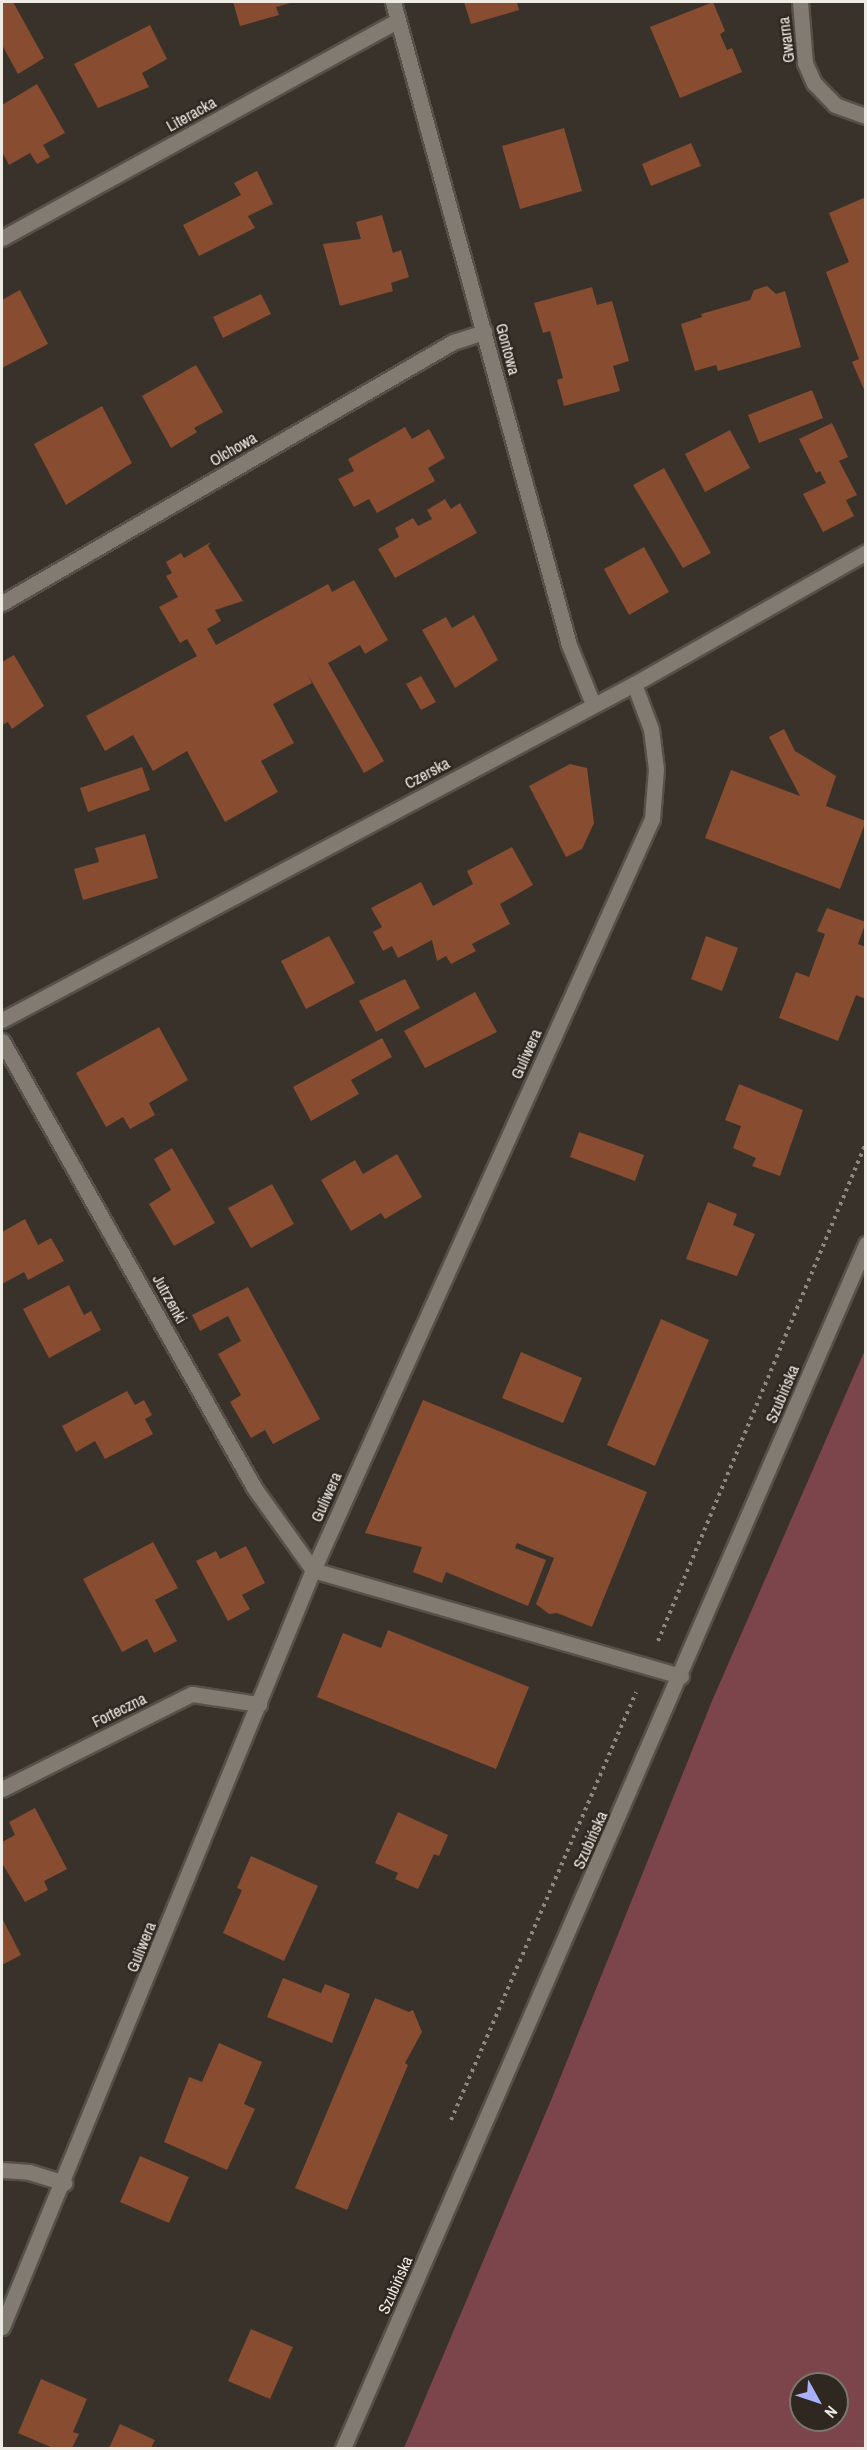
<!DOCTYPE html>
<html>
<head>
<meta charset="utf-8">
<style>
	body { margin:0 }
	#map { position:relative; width:867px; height:2450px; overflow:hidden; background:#38322a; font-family:"Archivo Narrow",sans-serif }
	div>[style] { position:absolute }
	.green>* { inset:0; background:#7c454b }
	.building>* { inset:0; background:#884c30 }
	.path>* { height:4px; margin-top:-2px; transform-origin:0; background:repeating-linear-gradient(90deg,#8d8881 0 3px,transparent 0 7.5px) }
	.roads { filter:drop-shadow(2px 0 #555049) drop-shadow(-2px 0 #555049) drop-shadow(0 2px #555049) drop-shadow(0 -2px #555049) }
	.service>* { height:15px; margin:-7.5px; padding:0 7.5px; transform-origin:7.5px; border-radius:7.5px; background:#817b71 }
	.minor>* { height:15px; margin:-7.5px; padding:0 7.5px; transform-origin:7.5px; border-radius:7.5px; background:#817b71 }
	.tertiary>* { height:15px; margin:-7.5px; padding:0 7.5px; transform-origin:7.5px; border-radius:7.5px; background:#817b71 }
	.secondary>* { height:15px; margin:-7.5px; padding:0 7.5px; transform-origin:7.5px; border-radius:7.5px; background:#817b71 }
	span { translate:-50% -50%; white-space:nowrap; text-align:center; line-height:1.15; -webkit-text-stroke:5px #2e2820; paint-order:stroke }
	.street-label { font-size:16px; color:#eeeae4 }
	.frame { position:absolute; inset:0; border:3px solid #eeeae4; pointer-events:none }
	.north { position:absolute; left:789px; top:2372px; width:60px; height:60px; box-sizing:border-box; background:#2e2820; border:2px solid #7b766e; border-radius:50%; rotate:130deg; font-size:16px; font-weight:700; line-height:24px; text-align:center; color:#eeeae4 }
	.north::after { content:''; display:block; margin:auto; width:21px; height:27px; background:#a9b0fc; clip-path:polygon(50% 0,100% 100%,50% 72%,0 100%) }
</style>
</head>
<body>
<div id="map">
	<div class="green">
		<i style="clip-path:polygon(evenodd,865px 1350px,865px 2448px,404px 2448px,552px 2098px,712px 1701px,865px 1350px,801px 2384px,837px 2384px,837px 2420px,801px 2420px,801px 2384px)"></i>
	</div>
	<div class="building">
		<i style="clip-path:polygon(2px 2px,13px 2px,44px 58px,18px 74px,2px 45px)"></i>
		<i style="clip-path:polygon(233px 2px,294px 2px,276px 7px,279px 15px,240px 26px)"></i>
		<i style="clip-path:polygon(464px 2px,517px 2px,519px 10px,471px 24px)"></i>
		<i style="clip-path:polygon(713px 2px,725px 31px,720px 34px,727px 50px,732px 48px,742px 72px,680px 98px,650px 27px)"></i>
		<i style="clip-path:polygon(150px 25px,167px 59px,142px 73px,149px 87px,98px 108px,74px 64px)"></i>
		<i style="clip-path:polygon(37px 84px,65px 133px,43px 145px,50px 157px,37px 164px,30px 153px,9px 165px,2px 152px,2px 105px)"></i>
		<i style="clip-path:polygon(564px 128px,582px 191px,520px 209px,502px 146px)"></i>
		<i style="clip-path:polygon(691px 143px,701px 166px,651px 186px,642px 164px)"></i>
		<i style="clip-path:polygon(257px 171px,273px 204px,248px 216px,255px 228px,199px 256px,183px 225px,241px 195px,234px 183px)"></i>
		<i style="clip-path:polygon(866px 197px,866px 394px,852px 362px,859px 359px,826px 272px,849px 262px,829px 213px)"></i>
		<i style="clip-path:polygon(382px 215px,393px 253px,401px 250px,409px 277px,391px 283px,393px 291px,340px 306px,323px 244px,361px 239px,356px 222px)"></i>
		<i style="clip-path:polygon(767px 286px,776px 294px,785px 291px,801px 347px,718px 371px,716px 365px,695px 371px,681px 324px,702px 317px,701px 314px,750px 300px,754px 290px)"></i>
		<i style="clip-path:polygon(592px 287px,597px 305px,612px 301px,629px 361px,613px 366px,620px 391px,564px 406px,557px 380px,563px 378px,550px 331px,543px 333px,534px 303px)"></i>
		<i style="clip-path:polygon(20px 290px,48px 344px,2px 368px,2px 300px)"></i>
		<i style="clip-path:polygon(261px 294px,271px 314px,223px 338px,213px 317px)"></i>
		<i style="clip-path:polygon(196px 365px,223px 412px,194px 428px,197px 432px,171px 448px,142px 396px)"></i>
		<i style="clip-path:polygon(812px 390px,823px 418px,759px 443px,748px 415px)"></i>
		<i style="clip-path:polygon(102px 406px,132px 463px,66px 505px,34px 444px)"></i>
		<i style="clip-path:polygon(832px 423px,848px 457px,839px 461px,857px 495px,846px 500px,854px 516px,823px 532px,803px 494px,826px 483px,820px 471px,816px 473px,799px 439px)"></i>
		<i style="clip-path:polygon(405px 427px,412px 439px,429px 429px,445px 458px,428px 468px,435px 481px,377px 513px,369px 499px,354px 507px,338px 479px,354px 471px,348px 459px)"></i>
		<i style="clip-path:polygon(730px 430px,750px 468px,705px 492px,685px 454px)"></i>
		<i style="clip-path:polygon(664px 468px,711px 553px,683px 568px,633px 485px)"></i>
		<i style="clip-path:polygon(445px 499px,451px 509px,460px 503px,477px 533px,395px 578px,378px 549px,399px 537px,395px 528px,413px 518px,418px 526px,432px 519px,427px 510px)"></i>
		<i style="clip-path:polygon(211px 542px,208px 546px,243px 601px,215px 610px,221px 621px,207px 629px,216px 645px,328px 584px,332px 592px,354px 580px,388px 640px,365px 654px,360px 645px,328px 663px,384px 761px,364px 773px,307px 673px,312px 683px,273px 704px,294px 743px,261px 761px,278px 792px,225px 822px,187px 751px,153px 771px,133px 735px,105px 751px,86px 716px,197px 656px,187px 639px,180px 643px,159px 607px,178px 597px,166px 576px,172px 573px,166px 562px,181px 553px,184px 558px)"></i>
		<i style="clip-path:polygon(644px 547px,669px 592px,629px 615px,604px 569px)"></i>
		<i style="clip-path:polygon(474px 615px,498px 660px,455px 688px,422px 630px,446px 617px,452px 628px)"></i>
		<i style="clip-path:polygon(14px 655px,44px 706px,12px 729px,8px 722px,2px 725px,2px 662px)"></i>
		<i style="clip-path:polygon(421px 676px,436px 702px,421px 710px,406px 684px)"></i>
		<i style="clip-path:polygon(784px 729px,795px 751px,836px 776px,826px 806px,866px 821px,840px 889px,705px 838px,731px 770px,800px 796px,769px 737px)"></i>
		<i style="clip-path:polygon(570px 764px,587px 768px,594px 823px,582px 849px,566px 857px,529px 786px)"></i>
		<i style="clip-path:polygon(142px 767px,150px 790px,88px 812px,80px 788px)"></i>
		<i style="clip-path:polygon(145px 834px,158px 878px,83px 900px,74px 869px,99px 862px,95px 848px)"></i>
		<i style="clip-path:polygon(512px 847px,533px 885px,500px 904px,510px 924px,472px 944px,476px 951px,451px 964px,446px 956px,437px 961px,432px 940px,398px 958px,392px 946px,383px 951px,373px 932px,382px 927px,371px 908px,421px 882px,433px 906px,473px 884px,467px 871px)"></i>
		<i style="clip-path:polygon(827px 908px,866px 922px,858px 944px,866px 947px,866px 999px,856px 995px,838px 1041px,779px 1018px,796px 972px,809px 977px,825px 934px,817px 931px)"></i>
		<i style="clip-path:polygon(329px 936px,355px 983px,306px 1009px,281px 961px)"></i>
		<i style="clip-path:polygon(706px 936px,738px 948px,722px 991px,691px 979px)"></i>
		<i style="clip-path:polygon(405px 979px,420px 1008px,376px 1032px,359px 1001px)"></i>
		<i style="clip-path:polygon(475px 992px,497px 1032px,425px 1068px,404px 1031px)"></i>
		<i style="clip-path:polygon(159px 1027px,188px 1080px,149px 1103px,155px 1115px,130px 1129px,123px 1117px,106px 1127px,76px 1073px)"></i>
		<i style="clip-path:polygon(382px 1038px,392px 1057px,351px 1080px,359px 1094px,311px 1121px,293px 1087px)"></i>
		<i style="clip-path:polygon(739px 1084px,803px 1110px,780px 1176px,752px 1166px,756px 1158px,733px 1148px,741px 1126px,725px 1120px)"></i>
		<i style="clip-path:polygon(579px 1132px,644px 1155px,635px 1181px,570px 1157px)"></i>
		<i style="clip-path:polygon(172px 1148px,215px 1223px,174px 1246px,149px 1204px,171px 1190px,154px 1159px)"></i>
		<i style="clip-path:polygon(397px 1154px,422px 1197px,385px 1219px,381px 1213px,351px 1231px,321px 1180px,355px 1160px,363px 1174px)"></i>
		<i style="clip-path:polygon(272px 1184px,294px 1224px,251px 1248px,228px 1208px)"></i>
		<i style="clip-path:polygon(708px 1202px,737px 1214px,733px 1225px,755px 1234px,737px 1276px,686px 1259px)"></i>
		<i style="clip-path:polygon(25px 1219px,38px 1245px,51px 1238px,64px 1261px,28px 1280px,24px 1272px,2px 1284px,2px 1232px)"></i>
		<i style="clip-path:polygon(69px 1285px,84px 1315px,91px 1311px,101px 1330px,49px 1358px,23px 1309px)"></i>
		<i style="clip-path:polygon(248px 1287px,320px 1419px,273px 1444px,265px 1430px,251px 1438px,230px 1402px,241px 1395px,218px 1354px,241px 1341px,228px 1316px,200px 1331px,192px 1315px)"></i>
		<i style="clip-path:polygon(661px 1319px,709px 1340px,655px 1466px,607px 1445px)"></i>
		<i style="clip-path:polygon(521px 1352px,582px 1378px,563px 1423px,502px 1398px)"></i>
		<i style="clip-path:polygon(127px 1391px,135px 1405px,144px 1400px,152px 1415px,145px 1419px,153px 1434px,105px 1459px,95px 1441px,76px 1452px,62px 1426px)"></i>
		<i style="clip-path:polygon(423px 1400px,647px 1492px,592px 1627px,557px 1613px,549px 1614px,536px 1604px,554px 1558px,517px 1543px,515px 1548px,546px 1560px,528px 1606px,446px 1572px,442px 1583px,413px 1572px,422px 1547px,365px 1533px)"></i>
		<i style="clip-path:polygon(153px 1542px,178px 1588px,155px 1600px,177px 1641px,154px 1653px,147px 1639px,122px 1652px,83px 1579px)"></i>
		<i style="clip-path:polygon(246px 1546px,265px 1583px,242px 1595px,250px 1609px,228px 1621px,196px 1561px,216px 1551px,220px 1559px)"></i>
		<i style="clip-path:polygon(388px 1630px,529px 1687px,496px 1769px,317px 1697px,343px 1633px,381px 1648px)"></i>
		<i style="clip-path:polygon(35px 1808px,67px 1869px,44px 1881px,48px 1890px,25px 1902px,2px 1863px,2px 1842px,15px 1835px,9px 1822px)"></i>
		<i style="clip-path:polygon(398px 1812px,448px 1835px,439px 1856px,434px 1854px,418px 1889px,395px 1879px,398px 1873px,375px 1863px)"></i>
		<i style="clip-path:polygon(251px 1856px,318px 1886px,284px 1961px,223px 1933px,242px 1890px,237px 1888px)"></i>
		<i style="clip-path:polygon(2px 1918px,21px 1955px,2px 1965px)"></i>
		<i style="clip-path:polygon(283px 1978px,321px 1993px,325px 1984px,350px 1994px,332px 2043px,267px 2017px)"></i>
		<i style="clip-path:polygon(375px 1998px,409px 2012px,413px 2010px,422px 2032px,405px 2063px,408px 2065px,347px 2210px,295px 2188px)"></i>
		<i style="clip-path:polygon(219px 2043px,262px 2062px,244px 2104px,255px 2109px,227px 2170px,164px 2142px,189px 2077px,202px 2082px)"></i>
		<i style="clip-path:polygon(140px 2156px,189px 2177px,169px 2223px,120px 2202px)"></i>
		<i style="clip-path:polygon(251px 2329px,293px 2347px,270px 2399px,228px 2381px)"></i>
		<i style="clip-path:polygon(41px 2379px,87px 2399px,73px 2432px,79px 2434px,72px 2448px,53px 2448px,18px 2433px)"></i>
		<i style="clip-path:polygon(120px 2424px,155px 2440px,151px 2448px,109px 2448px)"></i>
	</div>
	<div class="path">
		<i style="left:658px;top:1641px;width:540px;rotate:-67.33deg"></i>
		<i style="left:451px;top:2120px;width:466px;rotate:-66.6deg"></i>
	</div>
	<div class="roads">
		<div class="service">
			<i style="left:313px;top:1570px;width:383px;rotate:16.1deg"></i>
		</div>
		<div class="minor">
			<i style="left:393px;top:2px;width:667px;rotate:74.69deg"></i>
			<i style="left:569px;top:645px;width:64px;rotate:67.9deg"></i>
			<i style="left:800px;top:2px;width:61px;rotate:85.3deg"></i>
			<i style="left:805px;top:63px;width:22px;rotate:66deg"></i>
			<i style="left:814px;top:83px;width:30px;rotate:46deg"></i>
			<i style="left:835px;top:105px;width:33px;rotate:20deg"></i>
			<i style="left:2px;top:238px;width:452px;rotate:-28.8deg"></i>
			<i style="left:2px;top:603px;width:521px;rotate:-30.06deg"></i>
			<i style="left:453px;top:342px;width:33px;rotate:-18deg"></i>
			<i style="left:2px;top:1041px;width:515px;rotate:60.55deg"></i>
			<i style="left:255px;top:1489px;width:100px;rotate:54.4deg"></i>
			<i style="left:2px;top:1789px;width:212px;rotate:-26.6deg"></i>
			<i style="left:192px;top:1694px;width:68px;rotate:8.5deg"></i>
			<i style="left:2px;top:2170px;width:27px;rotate:4deg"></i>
			<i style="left:29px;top:2172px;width:37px;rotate:17deg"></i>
			<i style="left:2px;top:2327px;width:818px;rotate:-67.67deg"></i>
			<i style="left:313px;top:1570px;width:824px;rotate:-65.71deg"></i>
			<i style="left:652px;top:819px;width:50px;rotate:-85.4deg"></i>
			<i style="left:656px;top:769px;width:40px;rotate:-97.1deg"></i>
			<i style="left:651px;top:729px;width:48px;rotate:-110.7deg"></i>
		</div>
		<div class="tertiary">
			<i style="left:2px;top:1020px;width:716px;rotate:-28deg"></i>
			<i style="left:634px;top:684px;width:267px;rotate:-29.6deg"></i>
		</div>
		<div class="secondary">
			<i style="left:343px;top:2448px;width:1313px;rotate:-66.52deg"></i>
		</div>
	</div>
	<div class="street-label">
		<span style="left:786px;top:40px;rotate:-97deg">Gwarna</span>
		<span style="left:191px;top:114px;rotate:-29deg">Literacka</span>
		<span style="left:508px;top:349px;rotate:75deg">Gontowa</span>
		<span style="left:233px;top:449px;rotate:-30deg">Olchowa</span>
		<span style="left:427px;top:773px;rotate:-28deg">Czerska</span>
		<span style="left:526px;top:1054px;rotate:-66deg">Guliwera</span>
		<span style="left:170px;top:1299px;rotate:61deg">Jutrzenki</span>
		<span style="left:782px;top:1394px;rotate:-67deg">Szubińska</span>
		<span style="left:326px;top:1497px;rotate:-66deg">Guliwera</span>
		<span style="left:119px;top:1710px;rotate:-26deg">Forteczna</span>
		<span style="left:590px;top:1840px;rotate:-66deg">Szubińska</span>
		<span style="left:141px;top:1947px;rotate:-68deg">Guliwera</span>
		<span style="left:395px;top:2285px;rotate:-66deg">Szubińska</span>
	</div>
	<div class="frame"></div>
	<div class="north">N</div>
</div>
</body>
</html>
